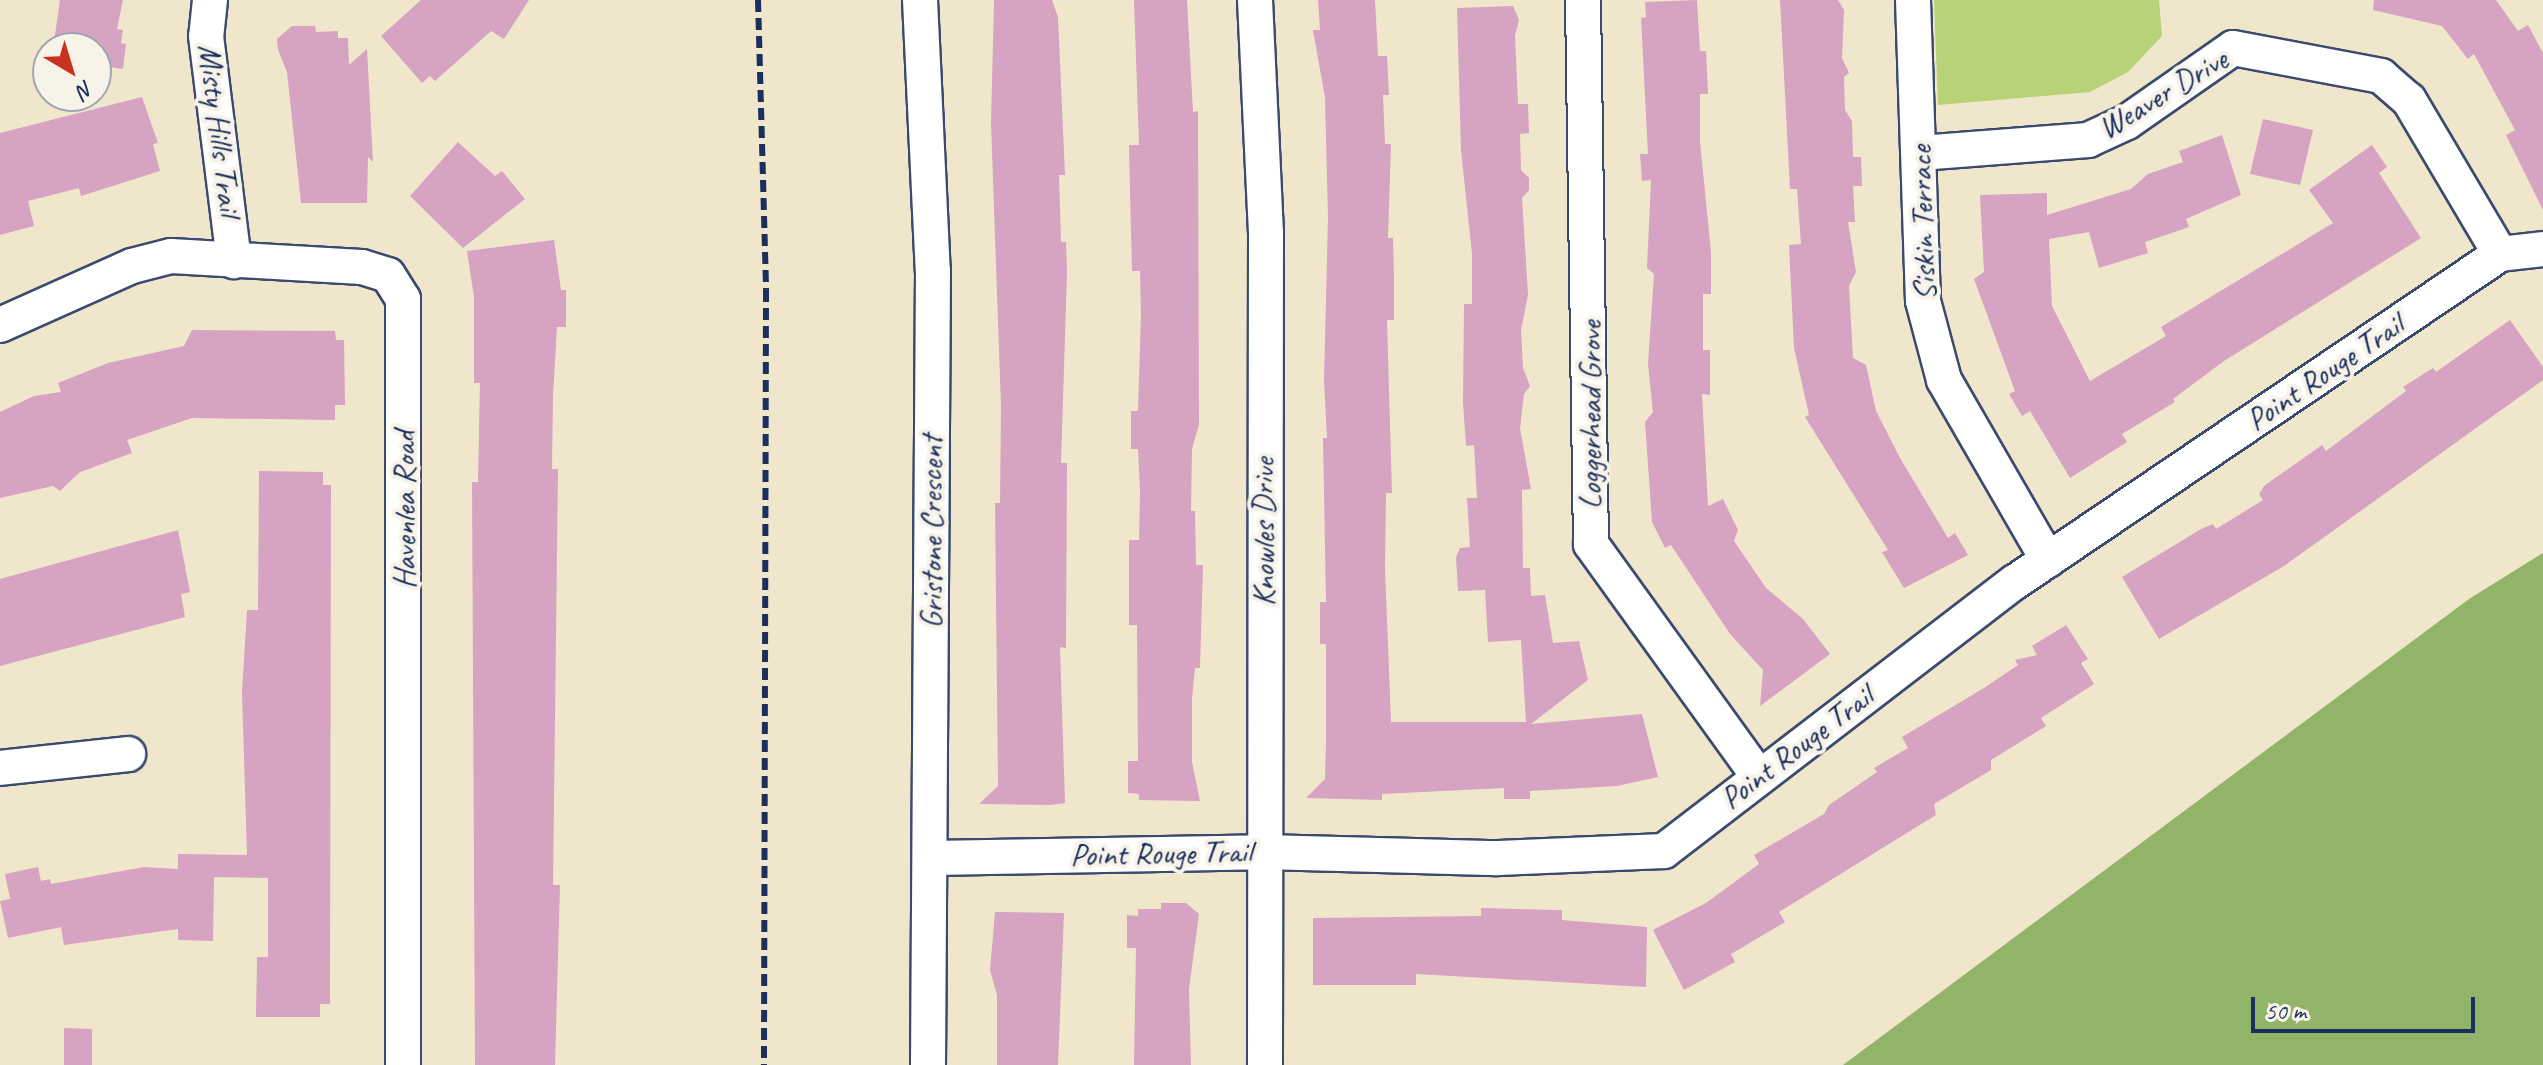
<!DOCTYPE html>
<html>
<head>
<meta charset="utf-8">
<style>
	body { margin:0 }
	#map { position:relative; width:2543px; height:1065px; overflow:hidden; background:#f0e6cb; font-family:Caveat,sans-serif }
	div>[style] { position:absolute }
	.green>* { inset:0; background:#b8d277 }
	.forest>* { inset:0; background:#92b468 }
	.building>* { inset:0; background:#d6a3c3 }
	.roads { filter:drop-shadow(2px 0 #3b4a6e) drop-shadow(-2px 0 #3b4a6e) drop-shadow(0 2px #3b4a6e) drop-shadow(0 -2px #3b4a6e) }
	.minor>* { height:34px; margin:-17px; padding:0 17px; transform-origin:17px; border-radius:17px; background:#fff }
	.rail>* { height:6px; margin-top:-3px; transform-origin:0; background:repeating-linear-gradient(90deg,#1b2f5e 0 12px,transparent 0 18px) }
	span { translate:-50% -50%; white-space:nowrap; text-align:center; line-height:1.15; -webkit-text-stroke:8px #f7f3e8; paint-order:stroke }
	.street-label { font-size:32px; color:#1b2f5e }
	.north { position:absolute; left:32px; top:32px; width:80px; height:80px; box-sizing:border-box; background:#f7f3e8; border:2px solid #9fa5b1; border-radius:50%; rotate:142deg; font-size:22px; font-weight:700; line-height:32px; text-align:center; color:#1b2f5e }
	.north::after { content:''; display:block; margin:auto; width:28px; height:36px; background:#c8321e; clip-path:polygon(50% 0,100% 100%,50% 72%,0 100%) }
	.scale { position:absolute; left:2251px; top:997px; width:224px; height:36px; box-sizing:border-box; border:4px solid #1b2f5e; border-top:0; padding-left:10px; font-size:24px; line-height:28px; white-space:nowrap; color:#1b2f5e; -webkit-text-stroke:6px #f7f3e8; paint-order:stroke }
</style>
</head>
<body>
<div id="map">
	<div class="green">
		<i style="clip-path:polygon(1934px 0,2159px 0,2162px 36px,2128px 72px,2090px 92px,1938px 105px)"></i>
	</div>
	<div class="forest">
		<i style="clip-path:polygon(2543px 553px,2543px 1065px,1843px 1065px,2469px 599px)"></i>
	</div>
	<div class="building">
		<i style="clip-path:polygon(60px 0,123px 0,117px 29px,123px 30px,121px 43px,126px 44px,123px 69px,96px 65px,96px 48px,60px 48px,54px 42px)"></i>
		<i style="clip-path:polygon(421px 0,529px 0,504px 39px,491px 31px,435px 81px,430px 76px,422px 83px,381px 36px)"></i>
		<i style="clip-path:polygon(994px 0,1052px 0,1058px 17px,1065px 175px,1059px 175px,1061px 242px,1066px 242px,1067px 273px,1061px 463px,1067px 463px,1066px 648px,1060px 647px,1065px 803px,1050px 805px,979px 804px,998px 786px,995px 503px,1000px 503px,1001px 407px,991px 123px)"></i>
		<i style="clip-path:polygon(1134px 0,1187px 0,1193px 112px,1198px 111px,1199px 424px,1192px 449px,1191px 511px,1195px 511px,1196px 565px,1203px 565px,1200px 668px,1195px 668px,1192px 699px,1192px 762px,1200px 801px,1139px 800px,1139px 794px,1128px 793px,1128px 761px,1138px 761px,1137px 625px,1129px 625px,1129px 540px,1139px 540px,1140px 492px,1138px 449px,1131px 449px,1131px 411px,1138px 411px,1141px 314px,1140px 271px,1132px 271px,1130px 191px,1129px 145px,1139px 145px)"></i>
		<i style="clip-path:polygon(1318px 0,1375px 0,1378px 56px,1387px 56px,1389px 95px,1383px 95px,1385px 144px,1391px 144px,1388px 238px,1393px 238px,1394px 280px,1394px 320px,1387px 320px,1392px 493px,1386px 493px,1385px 568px,1391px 722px,1526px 722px,1521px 640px,1488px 642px,1485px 590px,1458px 591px,1456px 557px,1460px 548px,1470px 547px,1467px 498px,1477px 498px,1474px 445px,1466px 446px,1463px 403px,1464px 304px,1472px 304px,1472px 254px,1461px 150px,1457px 8px,1513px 6px,1519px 20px,1515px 35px,1518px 104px,1528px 104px,1529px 133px,1520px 134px,1521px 170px,1529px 178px,1529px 190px,1522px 198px,1528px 295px,1521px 330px,1523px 368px,1530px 386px,1524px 394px,1520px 428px,1531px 489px,1522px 490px,1523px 568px,1530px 568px,1531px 596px,1545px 595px,1553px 643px,1579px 641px,1588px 680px,1531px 724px,1642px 714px,1658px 777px,1617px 786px,1530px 791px,1530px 799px,1504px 799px,1504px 788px,1382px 794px,1382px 800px,1306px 798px,1325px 779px,1326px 741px,1326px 644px,1320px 644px,1320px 602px,1326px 602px,1323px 438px,1327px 438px,1324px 380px,1328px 217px,1325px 98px,1313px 30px,1320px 30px)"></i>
		<i style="clip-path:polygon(1697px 0,1700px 51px,1706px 51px,1708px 94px,1700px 94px,1700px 142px,1711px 252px,1711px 294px,1703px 294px,1703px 350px,1710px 350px,1710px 395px,1702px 394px,1708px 506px,1723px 499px,1738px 530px,1734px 541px,1766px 588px,1803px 619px,1830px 654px,1760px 706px,1763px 670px,1730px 634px,1671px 545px,1665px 548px,1652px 522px,1645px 422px,1653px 412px,1648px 364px,1654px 274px,1647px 268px,1651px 180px,1642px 181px,1640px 154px,1648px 154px,1641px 18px,1646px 17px,1645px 2px)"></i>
		<i style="clip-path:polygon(1780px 0,1838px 0,1844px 10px,1842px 58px,1849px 73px,1844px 77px,1845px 110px,1852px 121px,1853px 157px,1861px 157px,1862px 186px,1853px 186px,1855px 222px,1848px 222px,1856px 272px,1849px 286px,1853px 358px,1866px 365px,1876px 411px,1900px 458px,1948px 538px,1955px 533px,1968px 555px,1904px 588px,1882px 552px,1888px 550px,1805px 417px,1809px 415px,1794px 348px,1789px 245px,1801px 244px,1797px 189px,1790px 189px)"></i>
		<i style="clip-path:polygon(2374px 0,2496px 0,2518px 31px,2528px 25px,2543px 53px,2543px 210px,2506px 135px,2515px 130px,2474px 54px,2468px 59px,2442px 26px,2373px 10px)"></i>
		<i style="clip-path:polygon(292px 26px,315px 26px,316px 32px,338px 31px,338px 38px,348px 38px,349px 65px,367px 49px,373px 162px,368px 157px,367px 203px,301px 203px,287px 72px,278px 50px,277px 39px)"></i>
		<i style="clip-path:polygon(142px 97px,158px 143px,153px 144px,160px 171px,81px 196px,79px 188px,28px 201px,34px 226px,0 235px,0 133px)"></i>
		<i style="clip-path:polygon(2263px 119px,2313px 130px,2300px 185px,2250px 174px)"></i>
		<i style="clip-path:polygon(2222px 135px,2241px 195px,2186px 219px,2189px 227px,2145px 242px,2148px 253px,2099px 268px,2089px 232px,2049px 239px,2052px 306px,2090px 381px,2166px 336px,2161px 327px,2333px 223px,2309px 190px,2372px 145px,2387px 167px,2379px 173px,2421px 238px,2224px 361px,2173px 399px,2175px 402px,2122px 434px,2127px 442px,2070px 478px,2030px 411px,2022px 416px,2009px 394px,2015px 391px,1974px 279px,1984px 272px,1980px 195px,2047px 193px,2047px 215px,2131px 189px,2148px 174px,2183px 162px,2179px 151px)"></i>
		<i style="clip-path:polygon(458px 142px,495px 176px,502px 171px,525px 199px,463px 248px,410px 196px)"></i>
		<i style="clip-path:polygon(554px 240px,561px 290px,566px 290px,566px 327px,557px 327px,553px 395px,552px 469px,558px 469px,553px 885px,560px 885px,555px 1065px,475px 1065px,472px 482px,478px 482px,480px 383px,474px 383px,474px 297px,467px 251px)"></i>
		<i style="clip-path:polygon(2510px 320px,2543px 367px,2543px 380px,2284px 566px,2159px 639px,2122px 577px,2201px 529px,2213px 524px,2216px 529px,2263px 500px,2259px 494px,2264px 486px,2322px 445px,2326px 451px,2406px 391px,2403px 387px,2433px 368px,2436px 372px)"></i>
		<i style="clip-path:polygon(192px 330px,335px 331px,336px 340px,344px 340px,345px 405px,335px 405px,335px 420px,192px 418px,127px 440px,132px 453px,80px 472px,60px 491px,53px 486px,0 498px,0 412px,34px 396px,61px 392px,58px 383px,108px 363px,184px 346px)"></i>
		<i style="clip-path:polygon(259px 471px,323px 472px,323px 485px,331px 485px,330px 1004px,320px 1004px,320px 1017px,256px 1017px,257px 957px,268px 957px,268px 878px,214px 877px,213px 941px,178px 940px,178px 929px,64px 945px,61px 927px,8px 938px,0 901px,10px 899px,5px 874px,38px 867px,41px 881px,50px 879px,51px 884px,144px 867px,178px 869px,178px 854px,247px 855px,242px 692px,247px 610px,258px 610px)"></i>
		<i style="clip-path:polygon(178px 530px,190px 592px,181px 594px,185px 617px,0 666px,0 579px)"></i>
		<i style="clip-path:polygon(2066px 625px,2088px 659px,2081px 663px,2094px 684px,2041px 718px,2046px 726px,1991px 760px,1991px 770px,1934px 804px,1936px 815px,1779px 912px,1785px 922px,1731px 954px,1735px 962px,1684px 990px,1653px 930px,1706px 903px,1759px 864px,1754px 855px,1824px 814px,1829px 805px,1877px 772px,1874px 768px,1908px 748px,1902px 737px,1984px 688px,2018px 665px,2015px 660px,2037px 655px,2032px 646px)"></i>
		<i style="clip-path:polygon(1161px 903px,1186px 903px,1199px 914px,1189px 989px,1191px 1065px,1134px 1065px,1136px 948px,1127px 948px,1127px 915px,1138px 916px,1138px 909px,1161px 909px)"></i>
		<i style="clip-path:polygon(1481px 908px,1556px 910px,1562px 910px,1562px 920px,1647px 927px,1646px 987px,1416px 974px,1416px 985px,1313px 985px,1313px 918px,1481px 916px)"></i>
		<i style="clip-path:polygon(995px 912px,1064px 913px,1058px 1065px,997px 1065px,997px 995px,990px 970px)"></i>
		<i style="clip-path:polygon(64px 1028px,92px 1029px,92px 1065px,64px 1065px)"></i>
	</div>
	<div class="roads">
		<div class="minor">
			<i style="left:210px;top:0;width:36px;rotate:96deg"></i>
			<i style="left:206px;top:36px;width:227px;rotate:82.9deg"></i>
			<i style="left:920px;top:0;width:271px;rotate:87.3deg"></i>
			<i style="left:933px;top:271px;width:794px;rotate:90.36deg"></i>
			<i style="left:1255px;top:0;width:234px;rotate:87.3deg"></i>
			<i style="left:1266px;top:234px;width:831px;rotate:90.07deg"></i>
			<i style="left:1583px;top:0;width:544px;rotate:89.16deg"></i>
			<i style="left:1591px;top:544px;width:287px;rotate:54.2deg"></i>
			<i style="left:1913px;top:0;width:301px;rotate:88.1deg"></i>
			<i style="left:1923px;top:301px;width:82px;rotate:75.1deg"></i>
			<i style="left:1944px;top:380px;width:208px;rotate:60deg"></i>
			<i style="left:1920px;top:153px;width:169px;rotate:-4.4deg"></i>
			<i style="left:2088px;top:140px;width:43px;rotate:-24.8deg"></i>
			<i style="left:2127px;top:122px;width:129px;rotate:-34.9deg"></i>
			<i style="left:2233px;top:48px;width:151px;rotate:10.7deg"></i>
			<i style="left:2381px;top:76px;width:37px;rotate:41deg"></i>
			<i style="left:2409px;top:100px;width:179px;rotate:59.4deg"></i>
			<i style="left:0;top:325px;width:145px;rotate:-24.1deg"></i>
			<i style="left:132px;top:266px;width:40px;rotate:-14.4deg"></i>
			<i style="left:171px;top:256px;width:191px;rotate:3.3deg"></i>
			<i style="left:362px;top:267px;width:27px;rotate:17deg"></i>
			<i style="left:388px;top:275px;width:28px;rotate:58deg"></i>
			<i style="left:403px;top:299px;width:766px;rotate:90deg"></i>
			<i style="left:0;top:768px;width:129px;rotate:-6.2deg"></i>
			<i style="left:931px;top:858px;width:332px;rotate:-1deg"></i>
			<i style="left:1263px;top:852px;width:235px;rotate:1.5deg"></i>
			<i style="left:1498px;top:858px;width:166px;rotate:-2.4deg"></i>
			<i style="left:1664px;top:851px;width:442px;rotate:-37.5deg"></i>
			<i style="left:2015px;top:582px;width:585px;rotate:-34.07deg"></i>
			<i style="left:2500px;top:254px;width:43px;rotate:-6.6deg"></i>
		</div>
	</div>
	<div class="rail">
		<i style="left:758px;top:0;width:290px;rotate:88.4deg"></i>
		<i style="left:766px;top:290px;width:775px;rotate:90.15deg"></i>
	</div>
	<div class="street-label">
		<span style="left:2163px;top:94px;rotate:-31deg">Weaver Drive</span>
		<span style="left:219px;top:130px;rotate:83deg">Misty Hills Trail</span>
		<span style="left:1923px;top:223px;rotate:-92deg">Siskin Terrace</span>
		<span style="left:2325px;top:373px;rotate:-34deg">Point Rouge Trail</span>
		<span style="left:1591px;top:415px;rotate:-90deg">Loggerhead Grove</span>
		<span style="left:405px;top:510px;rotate:-90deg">Havenlea Road</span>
		<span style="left:932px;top:532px;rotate:-90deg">Gristone Crescent</span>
		<span style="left:1264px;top:532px;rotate:-90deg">Knowles Drive</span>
		<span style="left:1797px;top:748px;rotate:-37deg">Point Rouge Trail</span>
		<span style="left:1161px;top:854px;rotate:-1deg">Point Rouge Trail</span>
	</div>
	<div class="north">N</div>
	<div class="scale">50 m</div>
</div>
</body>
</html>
